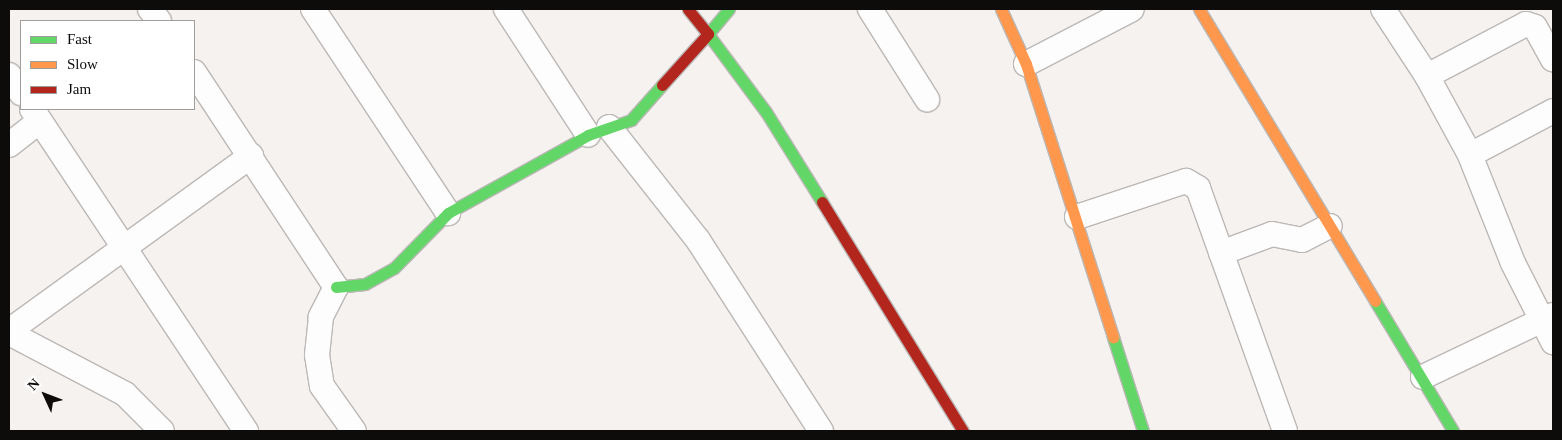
<!DOCTYPE html>
<html>
<head>
<meta charset="utf-8">
<style>
	body { margin:0 }
	#map { position:relative; width:1562px; height:440px; overflow:hidden; background:#f6f2f0; font-family:"Times New Roman",serif }
	div>[style] { position:absolute }
	.roads { filter:drop-shadow(1px 0 #bbb8b6) drop-shadow(-1px 0 #bbb8b6) drop-shadow(0 1px #bbb8b6) drop-shadow(0 -1px #bbb8b6) }
	.street>* { height:24px; margin:-12px; padding:0 12px; transform-origin:12px; border-radius:12px; background:#fefdfd }
	.fast>* { height:11px; margin:-5.5px; padding:0 5.5px; transform-origin:5.5px; border-radius:5.5px; background:#63d668 }
	.slow>* { height:11px; margin:-5.5px; padding:0 5.5px; transform-origin:5.5px; border-radius:5.5px; background:#ff974d }
	.jam>* { height:11px; margin:-5.5px; padding:0 5.5px; transform-origin:5.5px; border-radius:5.5px; background:#b3261e }
	span { translate:-50% -50%; white-space:nowrap; text-align:center; line-height:1.15; -webkit-text-stroke:4px #fff; paint-order:stroke }
	.frame { position:absolute; inset:0; border:10px solid #0e0c0b; pointer-events:none }
	.legend { position:absolute; left:20px; top:20px; width:175px; height:90px; box-sizing:border-box; background:#fff; border:1px solid #9f9e9d; margin:0; padding:6px 9px; list-style:none; font-size:15px; color:#0e0c0b }
	.legend li { display:flex; align-items:center; gap:10px; height:25px }
	.legend b { width:25px; border:1px solid #9f9e9d }
	.north { position:absolute; left:20px; top:370px; width:50px; height:50px; -webkit-text-stroke:4px #fff; paint-order:stroke; rotate:313deg; font-size:14px; font-weight:700; line-height:20px; text-align:center; color:#0e0c0b }
	.north::after { content:''; display:block; margin:auto; width:18px; height:22px; background:#0e0c0b; clip-path:polygon(50% 0,100% 100%,50% 72%,0 100%) }
</style>
</head>
<body>
<div id="map">
	<div class="roads">
		<div class="street">
			<i style="left:150px;top:9px;width:15px;rotate:53deg"></i>
			<i style="left:313px;top:9px;width:245px;rotate:56.5deg"></i>
			<i style="left:506px;top:9px;width:150px;rotate:56.9deg"></i>
			<i style="left:870px;top:9px;width:107px;rotate:57.7deg"></i>
			<i style="left:1383px;top:9px;width:80px;rotate:56.7deg"></i>
			<i style="left:1427px;top:76px;width:90px;rotate:61.4deg"></i>
			<i style="left:1470px;top:155px;width:116px;rotate:68.3deg"></i>
			<i style="left:1513px;top:263px;width:89px;rotate:63.1deg"></i>
			<i style="left:1026px;top:64px;width:119px;rotate:-27.4deg"></i>
			<i style="left:194px;top:72px;width:258px;rotate:56.6deg"></i>
			<i style="left:336px;top:287px;width:34px;rotate:117deg"></i>
			<i style="left:321px;top:317px;width:38px;rotate:96deg"></i>
			<i style="left:317px;top:355px;width:31px;rotate:81deg"></i>
			<i style="left:322px;top:386px;width:55px;rotate:54.6deg"></i>
			<i style="left:9px;top:75px;width:22px;rotate:56deg"></i>
			<i style="left:1427px;top:76px;width:112px;rotate:-27.7deg"></i>
			<i style="left:1526px;top:24px;width:9px;rotate:18deg"></i>
			<i style="left:1535px;top:27px;width:37px;rotate:61deg"></i>
			<i style="left:32px;top:109px;width:387px;rotate:56.4deg"></i>
			<i style="left:609px;top:127px;width:144px;rotate:51.8deg"></i>
			<i style="left:698px;top:240px;width:227px;rotate:57.2deg"></i>
			<i style="left:9px;top:145px;width:39px;rotate:-38deg"></i>
			<i style="left:1470px;top:155px;width:94px;rotate:-27.9deg"></i>
			<i style="left:1077px;top:217px;width:115px;rotate:-18.3deg"></i>
			<i style="left:1186px;top:181px;width:14px;rotate:30deg"></i>
			<i style="left:1198px;top:188px;width:258px;rotate:70.3deg"></i>
			<i style="left:1221px;top:253px;width:54px;rotate:-20.4deg"></i>
			<i style="left:1272px;top:234px;width:31px;rotate:11deg"></i>
			<i style="left:1302px;top:240px;width:31px;rotate:-27deg"></i>
			<i style="left:9px;top:331px;width:299px;rotate:-35.9deg"></i>
			<i style="left:9px;top:333px;width:131px;rotate:27.7deg"></i>
			<i style="left:125px;top:394px;width:52px;rotate:45deg"></i>
			<i style="left:1423px;top:377px;width:144px;rotate:-25.5deg"></i>
		</div>
		<div class="fast">
			<i style="left:729px;top:9px;width:33px;rotate:130deg"></i>
			<i style="left:708px;top:34px;width:97px;rotate:53.4deg"></i>
			<i style="left:766px;top:112px;width:106px;rotate:58.1deg"></i>
			<i style="left:336px;top:287px;width:29px;rotate:-6deg"></i>
			<i style="left:365px;top:284px;width:33px;rotate:-29deg"></i>
			<i style="left:394px;top:268px;width:77px;rotate:-45.5deg"></i>
			<i style="left:448px;top:213px;width:160px;rotate:-29.1deg"></i>
			<i style="left:588px;top:135px;width:46px;rotate:-19.2deg"></i>
			<i style="left:631px;top:120px;width:47px;rotate:-48.5deg"></i>
			<i style="left:1375px;top:301px;width:152px;rotate:59deg"></i>
			<i style="left:1113px;top:337px;width:99px;rotate:72.3deg"></i>
		</div>
		<div class="slow">
			<i style="left:1001px;top:9px;width:60px;rotate:65.6deg"></i>
			<i style="left:1026px;top:64px;width:287px;rotate:72.3deg"></i>
			<i style="left:1199px;top:9px;width:341px;rotate:58.9deg"></i>
		</div>
		<div class="jam">
			<i style="left:662px;top:85px;width:69px;rotate:-48deg"></i>
			<i style="left:708px;top:34px;width:32px;rotate:-129deg"></i>
			<i style="left:822px;top:202px;width:269px;rotate:58.4deg"></i>
		</div>
	</div>
	<div class="frame"></div>
	<ul class="legend">
	<li><b style="height:6px;background:#63d668"></b>Fast</li>
	<li><b style="height:6px;background:#ff974d"></b>Slow</li>
	<li><b style="height:6px;background:#b3261e"></b>Jam</li>
	</ul>
	<div class="north">N</div>
</div>
</body>
</html>
